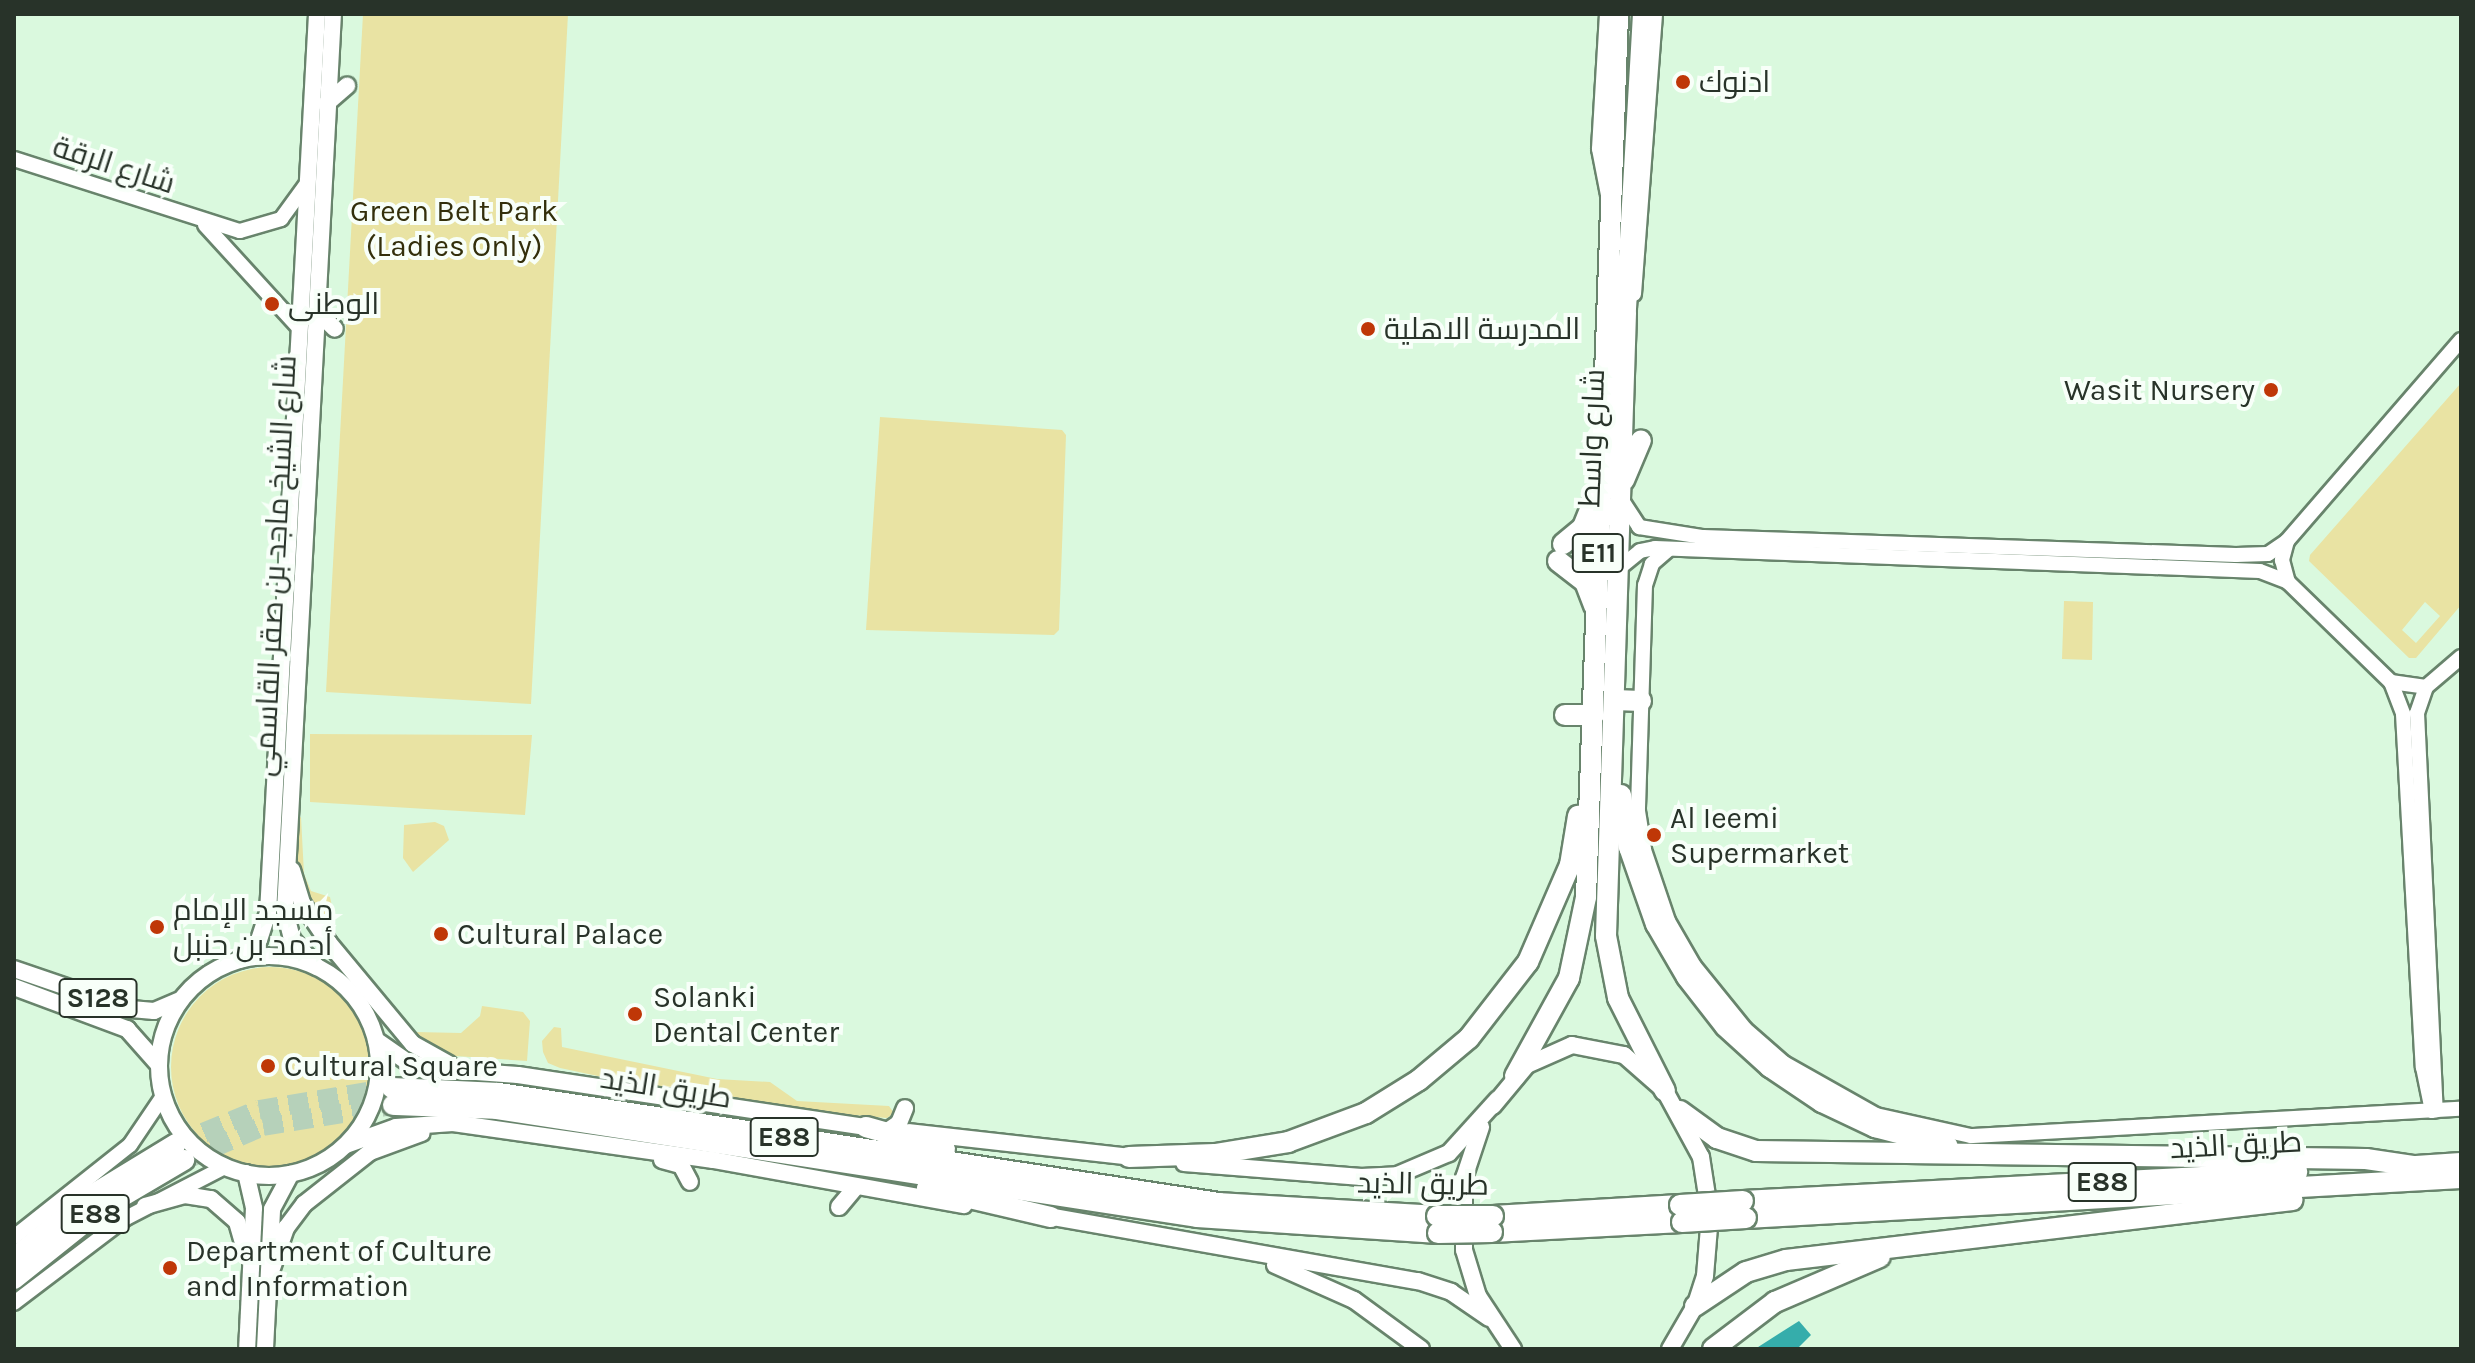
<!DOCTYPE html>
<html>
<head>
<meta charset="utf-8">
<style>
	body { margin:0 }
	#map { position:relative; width:2475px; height:1363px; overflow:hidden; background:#daf9de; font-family:Karla,Cairo,sans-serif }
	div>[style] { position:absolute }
	.green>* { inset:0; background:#e9e3a3 }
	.round { border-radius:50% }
	.water>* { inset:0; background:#35adab }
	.highway-tunnel>* { height:20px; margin-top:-10px; transform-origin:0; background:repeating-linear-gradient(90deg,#b6d1ba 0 20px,transparent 0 30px) }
	.roads { filter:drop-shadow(2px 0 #68846c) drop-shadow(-2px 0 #68846c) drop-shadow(0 2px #68846c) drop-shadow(0 -2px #68846c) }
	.minor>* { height:14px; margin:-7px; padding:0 7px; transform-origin:7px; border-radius:7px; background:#fff }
	.major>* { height:16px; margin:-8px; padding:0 8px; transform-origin:8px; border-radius:8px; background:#fff }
	.major>.ring { margin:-8px; padding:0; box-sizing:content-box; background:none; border:16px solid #fff; border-radius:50% }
	.highway>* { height:20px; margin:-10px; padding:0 10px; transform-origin:10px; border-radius:10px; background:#fff }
	.bridges { filter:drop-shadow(2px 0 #68846c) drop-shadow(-2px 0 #68846c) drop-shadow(0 2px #68846c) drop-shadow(0 -2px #68846c) }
	.highway-bridge>* { height:20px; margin:-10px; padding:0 10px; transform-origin:10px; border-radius:10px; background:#fff }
	.dots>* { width:22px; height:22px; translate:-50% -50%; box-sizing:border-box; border:4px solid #f8fff9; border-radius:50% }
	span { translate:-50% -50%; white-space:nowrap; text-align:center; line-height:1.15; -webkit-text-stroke:8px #f8fff9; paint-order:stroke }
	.shield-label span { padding:2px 6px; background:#f8fff9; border:2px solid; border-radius:6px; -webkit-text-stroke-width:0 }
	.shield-label { font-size:28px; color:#283329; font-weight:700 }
	.poi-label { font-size:30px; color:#283329 }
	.left { translate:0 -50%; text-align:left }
	.right { translate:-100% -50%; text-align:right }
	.street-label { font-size:30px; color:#283329 }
	.park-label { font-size:30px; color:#332f0b }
	.frame { position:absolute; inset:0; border:16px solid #283329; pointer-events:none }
</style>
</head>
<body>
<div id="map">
	<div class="green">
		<i style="clip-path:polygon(363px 14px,568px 14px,531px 704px,326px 692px)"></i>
		<i style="clip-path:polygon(evenodd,2461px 383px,2461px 605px,2416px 658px,2409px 658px,2309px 561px,2310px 555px,2461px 383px,2425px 602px,2440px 616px,2416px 643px,2402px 630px,2425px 602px)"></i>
		<i style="clip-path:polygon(880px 417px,1062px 430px,1066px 435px,1059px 630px,1054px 635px,866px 630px)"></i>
		<i style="clip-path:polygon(2064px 601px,2093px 602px,2092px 660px,2062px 659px)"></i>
		<i style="clip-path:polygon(310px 734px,532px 735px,525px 815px,310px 802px)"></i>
		<i style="clip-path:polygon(301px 817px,304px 874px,311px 891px,330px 897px,335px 921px,330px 928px,321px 926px,298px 876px,294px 852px,296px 819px)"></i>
		<i style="clip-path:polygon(435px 822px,444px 826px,449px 840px,413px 872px,403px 858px,404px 825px)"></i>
		<i class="round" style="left:171px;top:967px;width:200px;height:200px"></i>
		<i style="clip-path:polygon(482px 1006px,523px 1012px,530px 1021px,527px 1061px,441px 1055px,414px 1039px,415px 1032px,461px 1033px,480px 1016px)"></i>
		<i style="clip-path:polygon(554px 1027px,561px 1028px,562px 1047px,717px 1079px,770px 1082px,797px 1101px,889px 1106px,894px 1113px,887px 1118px,730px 1104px,560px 1068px,548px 1063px,543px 1052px,542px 1041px)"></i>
	</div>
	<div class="water">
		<i style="clip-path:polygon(1799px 1321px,1811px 1335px,1797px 1349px,1755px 1349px)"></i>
	</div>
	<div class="highway-tunnel">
		<i style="left:176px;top:1144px;width:90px;rotate:-22.3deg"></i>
		<i style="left:259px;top:1110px;width:135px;rotate:-9.4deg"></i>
		<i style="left:184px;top:1160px;width:86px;rotate:-23.3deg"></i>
		<i style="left:263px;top:1126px;width:132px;rotate:-9.2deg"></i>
	</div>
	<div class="roads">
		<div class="minor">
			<i style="left:1607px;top:14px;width:135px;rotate:93.4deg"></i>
			<i style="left:1599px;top:149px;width:47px;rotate:78.9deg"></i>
			<i style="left:14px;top:159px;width:237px;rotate:17.7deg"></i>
			<i style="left:240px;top:231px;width:43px;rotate:-16.3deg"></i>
			<i style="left:281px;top:219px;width:46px;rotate:-53.9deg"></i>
			<i style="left:205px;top:225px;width:141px;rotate:47.6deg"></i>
			<i style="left:1634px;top:294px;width:281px;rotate:-85.7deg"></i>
			<i style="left:2461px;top:340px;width:266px;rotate:130.9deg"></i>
			<i style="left:2287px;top:541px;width:20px;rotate:105deg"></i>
			<i style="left:2282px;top:560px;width:23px;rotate:75deg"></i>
			<i style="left:2288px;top:582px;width:144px;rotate:44.2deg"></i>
			<i style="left:2391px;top:682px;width:35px;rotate:8deg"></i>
			<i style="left:2426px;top:687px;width:46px;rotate:-40.6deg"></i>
			<i style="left:1623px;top:502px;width:30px;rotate:57deg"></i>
			<i style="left:1639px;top:527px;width:65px;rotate:8.9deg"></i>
			<i style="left:1703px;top:537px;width:533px;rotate:1.93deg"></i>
			<i style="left:2236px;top:555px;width:32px;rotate:-2deg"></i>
			<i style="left:2268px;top:554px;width:23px;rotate:-34deg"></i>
			<i style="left:1669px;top:549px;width:23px;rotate:139deg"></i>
			<i style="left:1652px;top:564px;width:22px;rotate:108deg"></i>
			<i style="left:1645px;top:585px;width:226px;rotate:91.8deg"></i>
			<i style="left:1638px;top:811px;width:39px;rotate:81deg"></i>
			<i style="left:1644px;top:850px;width:75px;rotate:71.3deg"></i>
			<i style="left:1668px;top:921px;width:52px;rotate:60deg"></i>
			<i style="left:1694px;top:966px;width:81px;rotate:51deg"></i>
			<i style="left:1745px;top:1029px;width:52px;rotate:41.1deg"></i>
			<i style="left:1784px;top:1063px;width:106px;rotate:29.5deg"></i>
			<i style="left:1876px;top:1115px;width:97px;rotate:12.5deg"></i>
			<i style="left:1971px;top:1136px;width:491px;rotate:-3.2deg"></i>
			<i style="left:1618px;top:569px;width:28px;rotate:-39deg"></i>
			<i style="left:1640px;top:551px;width:15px;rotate:-11deg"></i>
			<i style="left:1655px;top:548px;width:605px;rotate:2.18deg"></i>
			<i style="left:2260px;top:571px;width:30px;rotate:21deg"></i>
			<i style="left:2391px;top:682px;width:34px;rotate:69deg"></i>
			<i style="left:2403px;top:714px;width:354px;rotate:86.8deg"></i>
			<i style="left:2423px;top:1067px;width:45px;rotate:78.4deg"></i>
			<i style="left:2426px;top:687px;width:28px;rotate:109deg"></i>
			<i style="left:2417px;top:713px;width:398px;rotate:87.3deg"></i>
			<i style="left:14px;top:1237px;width:148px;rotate:-38.4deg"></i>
			<i style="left:130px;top:1145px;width:59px;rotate:-56deg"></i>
			<i style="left:14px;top:1303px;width:141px;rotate:-37.2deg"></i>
			<i style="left:126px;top:1218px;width:111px;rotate:-27.3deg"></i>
		</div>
		<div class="major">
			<i style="left:326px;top:104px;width:28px;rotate:-41deg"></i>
			<i style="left:317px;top:311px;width:25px;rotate:45deg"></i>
			<i style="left:292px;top:870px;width:34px;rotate:73deg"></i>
			<i style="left:302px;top:903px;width:48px;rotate:56deg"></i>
			<i style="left:329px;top:943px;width:131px;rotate:50.3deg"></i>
			<i style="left:413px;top:1044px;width:41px;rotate:29.1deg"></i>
			<i class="ring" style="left:159px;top:956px;width:204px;height:204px"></i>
			<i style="left:239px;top:960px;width:28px;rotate:-45deg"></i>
			<i style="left:259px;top:940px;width:28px;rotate:-72deg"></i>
			<i style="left:268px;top:913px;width:900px;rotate:-86.88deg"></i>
			<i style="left:317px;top:967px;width:38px;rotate:-132deg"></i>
			<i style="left:292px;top:939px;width:29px;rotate:-104deg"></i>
			<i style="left:285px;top:911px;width:898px;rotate:-86.94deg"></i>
			<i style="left:14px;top:969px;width:124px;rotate:18.9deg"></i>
			<i style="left:131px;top:1009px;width:23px;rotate:5deg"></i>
			<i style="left:154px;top:1011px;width:28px;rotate:-23deg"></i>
			<i style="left:14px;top:987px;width:121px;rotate:20.4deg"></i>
			<i style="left:127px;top:1029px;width:48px;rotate:48.4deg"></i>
			<i style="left:376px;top:1040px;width:39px;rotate:35deg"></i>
			<i style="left:408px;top:1062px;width:28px;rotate:15deg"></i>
			<i style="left:435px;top:1069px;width:83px;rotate:4.1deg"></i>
			<i style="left:518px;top:1075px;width:364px;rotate:8.5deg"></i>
			<i style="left:1493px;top:1106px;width:53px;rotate:-50.3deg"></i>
			<i style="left:1527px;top:1065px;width:49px;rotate:-24deg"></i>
			<i style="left:1572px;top:1045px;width:53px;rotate:10.9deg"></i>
			<i style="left:1624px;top:1055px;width:55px;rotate:41.3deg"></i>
			<i style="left:1665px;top:1091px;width:75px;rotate:61.4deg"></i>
			<i style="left:1701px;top:1157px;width:59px;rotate:81.2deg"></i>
			<i style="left:1710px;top:1215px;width:61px;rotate:94.7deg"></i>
			<i style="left:1705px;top:1276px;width:32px;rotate:108deg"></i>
			<i style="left:1695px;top:1306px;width:50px;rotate:120.2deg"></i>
			<i style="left:1481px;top:1127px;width:54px;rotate:108.4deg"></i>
			<i style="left:1464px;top:1178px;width:72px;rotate:90deg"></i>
			<i style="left:1464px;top:1250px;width:48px;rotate:73.1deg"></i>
			<i style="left:1478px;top:1296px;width:64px;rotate:56.6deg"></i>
			<i style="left:889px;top:1130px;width:12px;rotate:-35deg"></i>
			<i style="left:899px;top:1123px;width:16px;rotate:-68deg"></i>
			<i style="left:909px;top:1132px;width:233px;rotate:6.4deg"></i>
			<i style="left:346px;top:1145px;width:53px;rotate:-19.8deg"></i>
			<i style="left:396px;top:1127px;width:57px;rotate:-4deg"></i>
			<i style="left:453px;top:1123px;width:263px;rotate:8.1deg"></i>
			<i style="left:713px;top:1160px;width:255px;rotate:10.2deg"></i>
			<i style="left:662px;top:1160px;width:20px;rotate:15deg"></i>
			<i style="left:681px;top:1165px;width:19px;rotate:62deg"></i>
			<i style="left:1184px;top:1163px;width:178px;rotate:4.5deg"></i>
			<i style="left:1361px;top:1177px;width:36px;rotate:-3deg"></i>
			<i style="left:1397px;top:1175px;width:56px;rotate:-22.9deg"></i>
			<i style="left:1449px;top:1153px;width:72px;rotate:-47.8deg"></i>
			<i style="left:246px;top:1173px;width:36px;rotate:77deg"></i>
			<i style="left:254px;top:1208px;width:141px;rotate:92.8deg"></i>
			<i style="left:145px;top:1206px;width:41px;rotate:-15.4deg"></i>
			<i style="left:185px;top:1195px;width:26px;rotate:9deg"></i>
			<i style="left:211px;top:1199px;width:35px;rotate:41deg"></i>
			<i style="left:237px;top:1222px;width:32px;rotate:74deg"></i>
			<i style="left:839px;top:1207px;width:26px;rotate:-50deg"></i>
			<i style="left:1042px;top:1215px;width:382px;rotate:10deg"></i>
			<i style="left:1418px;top:1281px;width:35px;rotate:18deg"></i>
			<i style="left:1451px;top:1292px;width:46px;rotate:34.4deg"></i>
			<i style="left:1275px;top:1265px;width:86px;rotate:23.9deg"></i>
			<i style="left:1354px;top:1300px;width:83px;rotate:36.2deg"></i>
			<i style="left:270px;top:1274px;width:49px;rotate:-70.8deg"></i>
			<i style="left:286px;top:1228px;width:30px;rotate:-53deg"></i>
			<i style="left:304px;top:1204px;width:84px;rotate:-38.2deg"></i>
			<i style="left:370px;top:1152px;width:55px;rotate:-20.1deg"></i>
			<i style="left:265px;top:1349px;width:140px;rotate:-87.1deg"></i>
			<i style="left:272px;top:1209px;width:40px;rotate:-62deg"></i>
		</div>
		<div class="highway">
			<i style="left:1643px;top:14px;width:299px;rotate:93.3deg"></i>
			<i style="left:1626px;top:313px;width:623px;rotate:91.84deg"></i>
			<i style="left:1606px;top:936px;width:63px;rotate:79deg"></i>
			<i style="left:1618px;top:998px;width:104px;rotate:63.2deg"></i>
			<i style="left:1624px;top:480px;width:43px;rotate:-67deg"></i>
			<i style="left:1563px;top:544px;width:26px;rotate:-40deg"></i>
			<i style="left:1583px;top:527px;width:31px;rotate:-68deg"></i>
			<i style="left:1558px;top:561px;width:34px;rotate:38deg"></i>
			<i style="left:1585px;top:582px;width:26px;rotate:69deg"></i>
			<i style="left:1615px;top:700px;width:26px;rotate:2deg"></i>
			<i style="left:1565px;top:715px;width:29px"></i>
			<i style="left:1621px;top:795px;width:53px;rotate:81.3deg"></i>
			<i style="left:1629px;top:847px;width:82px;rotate:70.7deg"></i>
			<i style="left:1656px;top:924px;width:61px;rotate:59.7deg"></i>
			<i style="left:1687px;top:977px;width:62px;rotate:52.2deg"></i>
			<i style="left:1725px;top:1026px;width:61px;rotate:42.3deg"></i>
			<i style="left:1770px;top:1067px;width:63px;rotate:33.9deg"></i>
			<i style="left:1822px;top:1102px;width:59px;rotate:25.3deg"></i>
			<i style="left:1875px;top:1127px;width:75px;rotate:14.6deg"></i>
			<i style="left:1515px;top:1076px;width:112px;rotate:-61.1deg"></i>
			<i style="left:1569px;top:978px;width:83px;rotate:-78.1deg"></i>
			<i style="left:1586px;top:897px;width:884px;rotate:-87.92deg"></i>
			<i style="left:392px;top:1088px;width:107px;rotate:2.7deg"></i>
			<i style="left:499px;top:1093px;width:728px;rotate:8.69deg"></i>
			<i style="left:1219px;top:1203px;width:218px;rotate:3.4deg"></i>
			<i style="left:393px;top:1105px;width:104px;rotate:2.2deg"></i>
			<i style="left:497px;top:1109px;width:708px;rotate:8.77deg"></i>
			<i style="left:1197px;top:1217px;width:242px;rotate:3.8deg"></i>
			<i style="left:1680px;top:1111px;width:46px;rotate:36.1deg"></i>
			<i style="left:1717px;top:1138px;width:41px;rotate:18.4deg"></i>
			<i style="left:1756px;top:1151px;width:610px;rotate:0.75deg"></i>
			<i style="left:2366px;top:1159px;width:49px;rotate:8.3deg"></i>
			<i style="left:866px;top:1127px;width:82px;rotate:15.6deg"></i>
			<i style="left:1129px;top:1157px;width:86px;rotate:-2deg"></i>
			<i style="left:1215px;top:1154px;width:74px;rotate:-9.3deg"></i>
			<i style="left:1288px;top:1142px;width:83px;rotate:-20.4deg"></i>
			<i style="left:1366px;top:1113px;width:62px;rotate:-31.9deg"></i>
			<i style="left:1419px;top:1080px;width:65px;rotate:-40deg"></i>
			<i style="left:1469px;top:1038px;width:96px;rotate:-52.2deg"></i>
			<i style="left:1528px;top:962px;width:106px;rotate:-66.6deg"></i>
			<i style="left:1570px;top:865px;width:50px;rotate:-80.7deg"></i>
			<i style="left:2401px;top:1167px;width:60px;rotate:-3.8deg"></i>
			<i style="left:927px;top:1188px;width:127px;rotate:13.2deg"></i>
			<i style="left:1743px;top:1201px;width:555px;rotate:-3deg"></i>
			<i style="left:1493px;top:1216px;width:187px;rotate:-3.4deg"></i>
			<i style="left:1746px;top:1218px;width:716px;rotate:-3.2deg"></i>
			<i style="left:1492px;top:1232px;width:190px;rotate:-3deg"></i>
			<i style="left:14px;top:1258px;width:100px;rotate:-38.9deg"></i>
			<i style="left:92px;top:1195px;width:98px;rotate:-31.3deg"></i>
			<i style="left:14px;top:1279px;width:115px;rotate:-38.7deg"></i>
			<i style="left:104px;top:1207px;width:93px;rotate:-30.4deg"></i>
			<i style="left:1695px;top:1306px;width:61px;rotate:-33.7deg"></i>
			<i style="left:1746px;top:1272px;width:42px;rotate:-16.7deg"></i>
			<i style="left:1786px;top:1260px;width:510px;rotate:-6.76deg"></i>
			<i style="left:1713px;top:1349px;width:78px;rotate:-37.2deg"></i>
			<i style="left:1775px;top:1302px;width:114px;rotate:-23.2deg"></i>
		</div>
	</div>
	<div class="bridges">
		<div class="highway-bridge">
			<i style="left:1680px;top:1205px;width:63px;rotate:-3.6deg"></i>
			<i style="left:1437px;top:1216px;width:56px"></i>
			<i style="left:1682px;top:1222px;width:64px;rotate:-3.6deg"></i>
			<i style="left:1438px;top:1233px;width:54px;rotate:-1.1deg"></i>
		</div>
	</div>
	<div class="dots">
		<i style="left:1683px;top:82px;background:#bf3707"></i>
		<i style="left:272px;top:304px;background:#bf3707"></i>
		<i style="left:1368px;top:329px;background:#bf3707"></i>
		<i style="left:2271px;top:390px;background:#bf3707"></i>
		<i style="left:1654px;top:835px;background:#bf3707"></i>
		<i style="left:157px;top:927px;background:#bf3707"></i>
		<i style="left:441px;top:934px;background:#bf3707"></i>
		<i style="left:635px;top:1014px;background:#bf3707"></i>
		<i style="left:268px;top:1066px;background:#bf3707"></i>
		<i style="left:170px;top:1268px;background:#bf3707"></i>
	</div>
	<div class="shield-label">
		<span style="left:1598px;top:553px">E11</span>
		<span style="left:98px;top:998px">S128</span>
		<span style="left:784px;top:1137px">E88</span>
		<span style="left:2102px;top:1182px">E88</span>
		<span style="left:95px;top:1214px">E88</span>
	</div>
	<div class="poi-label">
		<span class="left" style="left:1699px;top:82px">ادنوك</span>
		<span class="left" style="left:288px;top:304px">الوطنی</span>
		<span class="left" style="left:1384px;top:329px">المدرسة الاهلية</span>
		<span class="right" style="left:2255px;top:390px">Wasit Nursery</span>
		<span class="left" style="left:1670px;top:835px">Al Ieemi<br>Supermarket</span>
		<span class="left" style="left:173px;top:927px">مسجد الإمام<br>أحمد بن حنبل</span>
		<span class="left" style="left:457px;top:934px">Cultural Palace</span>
		<span class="left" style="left:653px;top:1014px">Solanki<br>Dental Center</span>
		<span class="left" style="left:284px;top:1066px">Cultural Square</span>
		<span class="left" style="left:186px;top:1268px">Department of Culture<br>and Information</span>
	</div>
	<div class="street-label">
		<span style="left:114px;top:165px;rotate:18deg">شارع الرقة</span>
		<span style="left:1592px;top:438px;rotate:-88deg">شارع واسط</span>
		<span style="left:275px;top:566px;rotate:-87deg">شارع الشيخ ماجد بن صقر القاسمي</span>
		<span style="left:666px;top:1088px;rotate:9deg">طريق الذيد</span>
		<span style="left:2236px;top:1145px;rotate:-3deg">طريق الذيد</span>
		<span style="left:1423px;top:1184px;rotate:1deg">طريق الذيد</span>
	</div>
	<div class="park-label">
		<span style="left:454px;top:228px">Green Belt Park<br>(Ladies Only)</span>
	</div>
	<div class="frame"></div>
</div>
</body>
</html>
